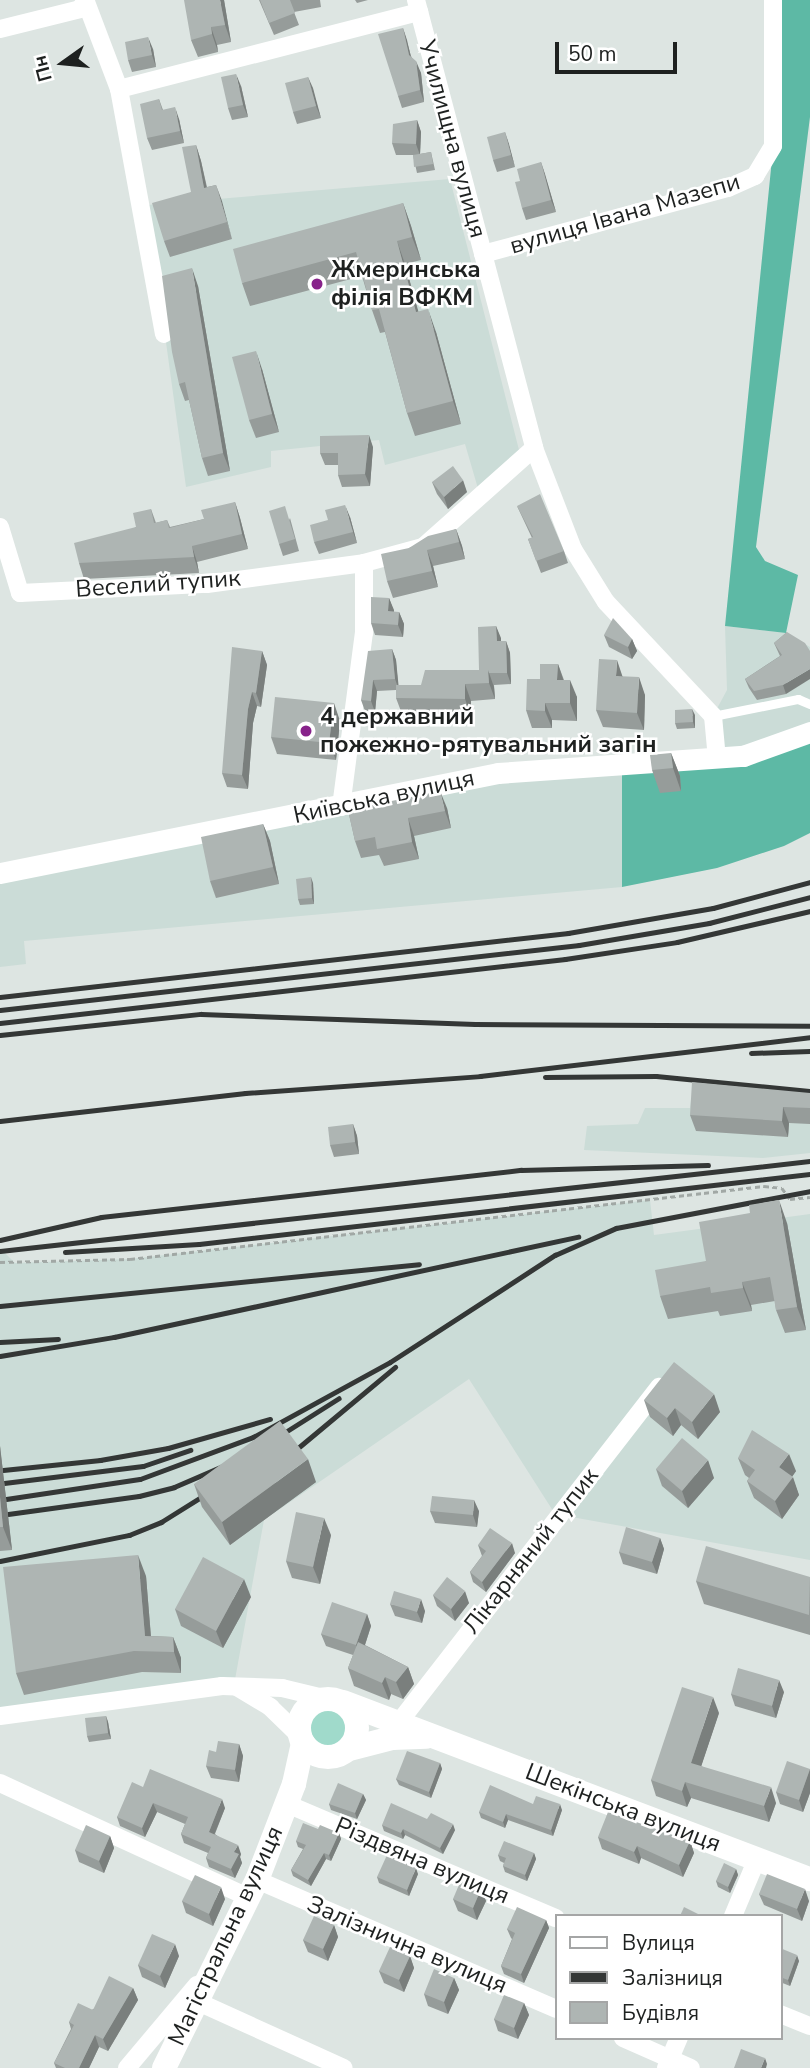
<!DOCTYPE html>
<html>
<head>
<meta charset="utf-8">
<style>
	body { margin:0 }
	#map { position:relative; width:810px; height:2068px; overflow:hidden; background:#dde5e2; font-family:"Nunito Sans",sans-serif }
	div>[style] { position:absolute }
	.built>* { inset:0; background:#cbdcd7 }
	.green>* { inset:0; background:#a0dacb }
	.round { border-radius:50% }
	.forest>* { inset:0; background:#5db9a5 }
	.path>* { height:2.5px; margin-top:-1.25px; transform-origin:0; background:repeating-linear-gradient(90deg,#a1a8a5 0 5px,transparent 0 8.5px) }
	.service>* { height:9px; margin:-4.5px; padding:0 4.5px; transform-origin:4.5px; border-radius:4.5px; background:#fff }
	.minor>* { height:18px; margin:-9px; padding:0 9px; transform-origin:9px; border-radius:9px; background:#fff }
	.tertiary>* { height:21px; margin:-10.5px; padding:0 10.5px; transform-origin:10.5px; border-radius:10.5px; background:#fff }
	.secondary>* { height:24px; margin:-12px; padding:0 12px; transform-origin:12px; border-radius:12px; background:#fff }
	.secondary>.ring { margin:-12px; padding:0; box-sizing:content-box; background:none; border:24px solid #fff; border-radius:50% }
	.rail>* { height:5px; margin:-2.5px; padding:0 2.5px; transform-origin:2.5px; border-radius:2.5px; background:#343736 }
	.wall>* { inset:0; background:#969c9a }
	.shaded-wall>* { inset:0; background:#7a7f7d }
	.building>* { inset:0; background:#aeb5b3 }
	.dots>* { width:19px; height:19px; translate:-50% -50%; box-sizing:border-box; border:4px solid #fff; border-radius:50% }
	span { translate:-50% -50%; white-space:nowrap; text-align:center; line-height:1.15; -webkit-text-stroke:5px #fff; paint-order:stroke }
	.street-label { font-size:24px; color:#1e2120 }
	.poi-label { font-size:24px; color:#1e2120; font-weight:700 }
	.left { translate:0 -50%; text-align:left }
	.legend { position:absolute; left:555px; top:1914px; width:228px; height:126px; box-sizing:border-box; background:#fff; border:2px solid #a5a6a6; margin:0; padding:9px 12px; list-style:none; font-size:21px; color:#1e2120 }
	.legend li { display:flex; align-items:center; gap:14px; height:35px }
	.legend b { width:35px; border:2px solid #a5a6a6 }
	.north { position:absolute; left:28px; top:28px; width:70px; height:70px; -webkit-text-stroke:5px #fff; paint-order:stroke; rotate:255deg; font-size:19px; font-weight:700; line-height:28px; text-align:center; color:#1e2120 }
	.north::after { content:''; display:block; margin:auto; width:24px; height:32px; background:#1e2120; clip-path:polygon(50% 0,100% 100%,50% 72%,0 100%) }
	.scale { position:absolute; left:555px; top:42px; width:122px; height:32px; box-sizing:border-box; border:4px solid #1e2120; border-top:0; padding-left:9px; font-size:21px; line-height:24px; white-space:nowrap; color:#1e2120; -webkit-text-stroke:5px #fff; paint-order:stroke }
</style>
</head>
<body>
<div id="map">
	<div class="built">
		<i style="clip-path:polygon(450px 179px,519px 450px,479px 492px,465px 444px,385px 465px,379px 440px,271px 451px,271px 467px,186px 487px,147px 205px)"></i>
		<i style="clip-path:polygon(725px 626px,786px 633px,810px 647px,810px 732px,717px 759px,713px 716px,727px 690px)"></i>
		<i style="clip-path:polygon(622px 765px,622px 887px,24px 941px,26px 964px,0 967px,0 873px,341px 807px)"></i>
		<i style="clip-path:polygon(691px 1100px,810px 1109px,810px 1153px,763px 1158px,584px 1150px,587px 1126px,638px 1124px,645px 1108px,690px 1108px)"></i>
		<i style="clip-path:polygon(650px 1200px,654px 1235px,810px 1214px,810px 1560px,555px 1514px,469px 1379px,264px 1520px,234px 1685px,0 1716px,0 1248px,15px 1263px,130px 1259px)"></i>
	</div>
	<div class="green">
		<i class="round" style="left:309px;top:1708px;width:40px;height:40px"></i>
	</div>
	<div class="forest">
		<i style="clip-path:polygon(773px 0,810px 0,810px 117px,756px 547px,765px 561px,798px 575px,786px 633px,725px 626px,775px 129px)"></i>
		<i style="clip-path:polygon(810px 732px,810px 833px,784px 846px,717px 868px,622px 887px,622px 765px,717px 759px)"></i>
	</div>
	<div class="path">
		<i style="left:0;top:1262px;width:130px;rotate:-1.3deg"></i>
		<i style="left:130px;top:1259px;width:638px;rotate:-6.57deg"></i>
		<i style="left:764px;top:1186px;width:18px;rotate:6deg"></i>
		<i style="left:782px;top:1188px;width:14px;rotate:54deg"></i>
		<i style="left:790px;top:1199px;width:20px;rotate:-6deg"></i>
	</div>
	<div class="service">
		<i style="left:713px;top:716px;width:87px;rotate:-11.3deg"></i>
		<i style="left:798px;top:699px;width:13px;rotate:23deg"></i>
	</div>
	<div class="minor">
		<i style="left:416px;top:0;width:463px;rotate:75.2deg"></i>
		<i style="left:534px;top:448px;width:108px;rotate:68.9deg"></i>
		<i style="left:573px;top:549px;width:62px;rotate:58.1deg"></i>
		<i style="left:606px;top:602px;width:156px;rotate:46.8deg"></i>
		<i style="left:713px;top:716px;width:43px;rotate:84.7deg"></i>
		<i style="left:86px;top:2px;width:93px;rotate:69.2deg"></i>
		<i style="left:119px;top:89px;width:310px;rotate:-14.4deg"></i>
		<i style="left:0;top:29px;width:82px;rotate:-14deg"></i>
		<i style="left:80px;top:9px;width:11px;rotate:-56deg"></i>
		<i style="left:119px;top:89px;width:249px;rotate:79.6deg"></i>
		<i style="left:483px;top:254px;width:254px;rotate:-15.1deg"></i>
		<i style="left:728px;top:188px;width:30px;rotate:-24deg"></i>
		<i style="left:755px;top:176px;width:35px;rotate:-59deg"></i>
		<i style="left:773px;top:146px;width:146px;rotate:-90deg"></i>
		<i style="left:0;top:527px;width:69px;rotate:73.1deg"></i>
		<i style="left:20px;top:593px;width:187px;rotate:-2.8deg"></i>
		<i style="left:207px;top:584px;width:158px;rotate:-7.6deg"></i>
		<i style="left:364px;top:563px;width:61px;rotate:-15.2deg"></i>
		<i style="left:423px;top:547px;width:149px;rotate:-41.7deg"></i>
		<i style="left:341px;top:807px;width:176px;rotate:-82.5deg"></i>
		<i style="left:364px;top:633px;width:70px;rotate:-90deg"></i>
		<i style="left:237px;top:1687px;width:39px;rotate:31deg"></i>
		<i style="left:270px;top:1707px;width:42px;rotate:44deg"></i>
		<i style="left:0;top:1716px;width:224px;rotate:-7.7deg"></i>
		<i style="left:222px;top:1686px;width:60px;rotate:1.9deg"></i>
		<i style="left:282px;top:1688px;width:47px;rotate:13.4deg"></i>
		<i style="left:400px;top:1721px;width:423px;rotate:-52.2deg"></i>
		<i style="left:0;top:1783px;width:273px;rotate:24.7deg"></i>
		<i style="left:287px;top:1804px;width:292px;rotate:23deg"></i>
		<i style="left:257px;top:1880px;width:326px;rotate:23.3deg"></i>
		<i style="left:733px;top:1916px;width:62px;rotate:-67.2deg"></i>
		<i style="left:196px;top:2001px;width:162px;rotate:24.4deg"></i>
		<i style="left:780px;top:2014px;width:32px;rotate:22deg"></i>
		<i style="left:623px;top:2038px;width:74px;rotate:23.8deg"></i>
		<i style="left:127px;top:2068px;width:109px;rotate:-49.9deg"></i>
		<i style="left:666px;top:2068px;width:33px;rotate:-67deg"></i>
	</div>
	<div class="tertiary">
		<i style="left:0;top:873px;width:508px;rotate:-11.35deg"></i>
		<i style="left:498px;top:773px;width:246px;rotate:-4deg"></i>
		<i style="left:743px;top:756px;width:71px;rotate:-19.7deg"></i>
	</div>
	<div class="secondary">
		<i class="ring" style="left:299px;top:1699px;width:34px;height:34px"></i>
		<i style="left:343px;top:1702px;width:499px;rotate:20.8deg"></i>
		<i style="left:349px;top:1749px;width:44px;rotate:-14.3deg"></i>
		<i style="left:392px;top:1738px;width:34px;rotate:-2deg"></i>
		<i style="left:164px;top:2068px;width:210px;rotate:-63.7deg"></i>
		<i style="left:257px;top:1880px;width:103px;rotate:-68.9deg"></i>
		<i style="left:294px;top:1784px;width:42px;rotate:-77.6deg"></i>
	</div>
	<div class="rail">
		<i style="left:0;top:997px;width:572px;rotate:-6.43deg"></i>
		<i style="left:568px;top:933px;width:147px;rotate:-9.8deg"></i>
		<i style="left:713px;top:908px;width:100px;rotate:-15deg"></i>
		<i style="left:0;top:1010px;width:583px;rotate:-6.41deg"></i>
		<i style="left:579px;top:945px;width:132px;rotate:-9.6deg"></i>
		<i style="left:709px;top:923px;width:104px;rotate:-14.4deg"></i>
		<i style="left:0;top:1023px;width:569px;rotate:-6.46deg"></i>
		<i style="left:565px;top:959px;width:113px;rotate:-8.6deg"></i>
		<i style="left:677px;top:942px;width:137px;rotate:-13.1deg"></i>
		<i style="left:0;top:1035px;width:202px;rotate:-6deg"></i>
		<i style="left:201px;top:1014px;width:274px;rotate:2.1deg"></i>
		<i style="left:475px;top:1024px;width:335px;rotate:0.3deg"></i>
		<i style="left:751px;top:1053px;width:59px;rotate:-1.9deg"></i>
		<i style="left:545px;top:1077px;width:111px;rotate:-0.5deg"></i>
		<i style="left:656px;top:1076px;width:155px;rotate:5.6deg"></i>
		<i style="left:0;top:1121px;width:247px;rotate:-6.5deg"></i>
		<i style="left:245px;top:1093px;width:236px;rotate:-4.1deg"></i>
		<i style="left:480px;top:1076px;width:332px;rotate:-6.7deg"></i>
		<i style="left:0;top:1240px;width:104px;rotate:-12.8deg"></i>
		<i style="left:101px;top:1217px;width:423px;rotate:-6.4deg"></i>
		<i style="left:521px;top:1170px;width:187px;rotate:-1.5deg"></i>
		<i style="left:0;top:1251px;width:815px;rotate:-6.34deg"></i>
		<i style="left:65px;top:1252px;width:134px;rotate:-3.4deg"></i>
		<i style="left:199px;top:1244px;width:615px;rotate:-6.54deg"></i>
		<i style="left:0;top:1306px;width:421px;rotate:-5.7deg"></i>
		<i style="left:0;top:1342px;width:58px;rotate:-3deg"></i>
		<i style="left:0;top:1356px;width:116px;rotate:-9.5deg"></i>
		<i style="left:114px;top:1337px;width:475px;rotate:-12.2deg"></i>
		<i style="left:271px;top:1441px;width:80px;rotate:-32.3deg"></i>
		<i style="left:293px;top:1452px;width:133px;rotate:-39.8deg"></i>
		<i style="left:3px;top:1470px;width:98px;rotate:-5.9deg"></i>
		<i style="left:100px;top:1460px;width:69px;rotate:-10deg"></i>
		<i style="left:168px;top:1448px;width:106px;rotate:-15.9deg"></i>
		<i style="left:4px;top:1483px;width:140px;rotate:-7deg"></i>
		<i style="left:143px;top:1466px;width:50px;rotate:-18.8deg"></i>
		<i style="left:6px;top:1499px;width:135px;rotate:-8.5deg"></i>
		<i style="left:140px;top:1479px;width:121px;rotate:-20.4deg"></i>
		<i style="left:253px;top:1437px;width:156px;rotate:-28.7deg"></i>
		<i style="left:390px;top:1362px;width:197px;rotate:-33deg"></i>
		<i style="left:555px;top:1255px;width:67px;rotate:-23.9deg"></i>
		<i style="left:616px;top:1228px;width:197px;rotate:-10.8deg"></i>
		<i style="left:8px;top:1514px;width:132px;rotate:-7.8deg"></i>
		<i style="left:139px;top:1496px;width:36px;rotate:-14deg"></i>
		<i style="left:174px;top:1487px;width:56px;rotate:-23.3deg"></i>
		<i style="left:0;top:1561px;width:132px;rotate:-11.4deg"></i>
		<i style="left:129px;top:1535px;width:35px;rotate:-22deg"></i>
		<i style="left:161px;top:1522px;width:62px;rotate:-31.9deg"></i>
	</div>
	<div class="wall">
		<i style="clip-path:polygon(224px 0,231px 42px,217px 45px,218px 52px,198px 57px,191px 40px)"></i>
		<i style="clip-path:polygon(259px 0,320px 0,321px 7px,294px 12px,299px 25px,274px 35px)"></i>
		<i style="clip-path:polygon(355px 0,368px 0,357px 3px)"></i>
		<i style="clip-path:polygon(403px 28px,411px 56px,421px 73px,424px 102px,402px 108px,398px 96px)"></i>
		<i style="clip-path:polygon(153px 49px,156px 67px,132px 72px,128px 60px)"></i>
		<i style="clip-path:polygon(308px 77px,321px 118px,297px 124px,293px 112px)"></i>
		<i style="clip-path:polygon(241px 86px,248px 117px,232px 120px,228px 108px)"></i>
		<i style="clip-path:polygon(159px 99px,163px 110px,179px 119px,184px 143px,152px 150px,147px 138px)"></i>
		<i style="clip-path:polygon(417px 120px,421px 132px,420px 154px,431px 152px,435px 170px,417px 173px,413px 155px,396px 155px,392px 143px)"></i>
		<i style="clip-path:polygon(505px 132px,515px 167px,497px 172px,493px 160px)"></i>
		<i style="clip-path:polygon(196px 145px,201px 161px,207px 187px,216px 185px,232px 239px,170px 257px,164px 241px,191px 192px)"></i>
		<i style="clip-path:polygon(541px 162px,556px 212px,526px 220px,522px 208px,520px 181px)"></i>
		<i style="clip-path:polygon(403px 203px,411px 226px,421px 260px,405px 264px,418px 312px,436px 332px,461px 424px,415px 436px,407px 413px,385px 332px,380px 333px,372px 310px,362px 276px,250px 306px,242px 283px)"></i>
		<i style="clip-path:polygon(198px 286px,230px 471px,208px 476px,202px 458px,189px 400px,185px 401px,179px 384px)"></i>
		<i style="clip-path:polygon(262px 369px,279px 432px,256px 438px,249px 420px)"></i>
		<i style="clip-path:polygon(373px 447px,370px 486px,342px 487px,338px 475px,338px 465px,325px 465px,320px 453px)"></i>
		<i style="clip-path:polygon(432px 482px,467px 492px,448px 509px,437px 494px)"></i>
		<i style="clip-path:polygon(235px 502px,240px 518px,248px 549px,197px 562px,199px 573px,84px 579px,79px 563px,136px 527px,151px 509px,156px 523px,167px 520px,170px 527px,204px 519px)"></i>
		<i style="clip-path:polygon(517px 506px,564px 551px,568px 563px,541px 573px,528px 539px,532px 538px)"></i>
		<i style="clip-path:polygon(350px 517px,357px 543px,319px 554px,314px 542px)"></i>
		<i style="clip-path:polygon(290px 518px,299px 551px,283px 556px,279px 544px)"></i>
		<i style="clip-path:polygon(456px 529px,462px 546px,465px 559px,433px 566px,438px 587px,393px 598px,387px 581px,409px 548px)"></i>
		<i style="clip-path:polygon(389px 598px,394px 612px,399px 612px,404px 624px,403px 637px,375px 635px,371px 623px)"></i>
		<i style="clip-path:polygon(496px 626px,501px 641px,506px 641px,510px 653px,511px 684px,494px 685px,495px 699px,471px 701px,471px 715px,402px 714px,396px 698px,396px 690px,377px 691px,375px 712px,365px 711px,361px 700px,392px 649px,396px 660px,398px 685px,421px 685px,479px 670px)"></i>
		<i style="clip-path:polygon(787px 632px,786px 694px,757px 700px,749px 688px,745px 679px,780px 656px,774px 643px)"></i>
		<i style="clip-path:polygon(604px 635px,632px 639px,637px 651px,632px 659px,609px 647px)"></i>
		<i style="clip-path:polygon(262px 651px,267px 665px,261px 707px,257px 706px,253px 723px,248px 789px,227px 787px,222px 773px)"></i>
		<i style="clip-path:polygon(558px 664px,564px 680px,577px 697px,577px 721px,552px 720px,552px 728px,532px 728px,526px 710px,540px 679px)"></i>
		<i style="clip-path:polygon(622px 676px,645px 695px,644px 730px,603px 727px,596px 710px)"></i>
		<i style="clip-path:polygon(695px 715px,695px 728px,677px 729px,675px 723px)"></i>
		<i style="clip-path:polygon(340px 721px,336px 760px,277px 754px,271px 737px)"></i>
		<i style="clip-path:polygon(671px 753px,680px 776px,681px 791px,660px 793px,652px 770px)"></i>
		<i style="clip-path:polygon(447px 808px,451px 828px,414px 836px,419px 859px,384px 866px,379px 855px,361px 858px,355px 841px,348px 810px)"></i>
		<i style="clip-path:polygon(263px 824px,270px 841px,279px 884px,216px 898px,210px 881px)"></i>
		<i style="clip-path:polygon(313px 883px,314px 904px,300px 905px,298px 899px)"></i>
		<i style="clip-path:polygon(810px 1093px,810px 1124px,789px 1123px,788px 1137px,696px 1131px,690px 1115px)"></i>
		<i style="clip-path:polygon(353px 1124px,357px 1136px,359px 1154px,334px 1157px,330px 1145px)"></i>
		<i style="clip-path:polygon(787px 1223px,806px 1330px,785px 1333px,776px 1310px,775px 1301px,751px 1305px,752px 1311px,720px 1316px,718px 1311px,668px 1319px,660px 1296px,706px 1261px)"></i>
		<i style="clip-path:polygon(644px 1400px,720px 1412px,698px 1439px,681px 1425px,673px 1436px,650px 1417px)"></i>
		<i style="clip-path:polygon(0 1446px,12px 1550px,0 1551px)"></i>
		<i style="clip-path:polygon(738px 1458px,796px 1471px,792px 1477px,799px 1495px,782px 1519px,754px 1498px,747px 1481px,749px 1478px,745px 1475px)"></i>
		<i style="clip-path:polygon(656px 1469px,714px 1478px,688px 1508px,662px 1486px)"></i>
		<i style="clip-path:polygon(316px 1482px,230px 1545px,202px 1507px,194px 1484px)"></i>
		<i style="clip-path:polygon(430px 1511px,479px 1511px,477px 1527px,435px 1523px)"></i>
		<i style="clip-path:polygon(331px 1535px,320px 1584px,292px 1578px,286px 1561px)"></i>
		<i style="clip-path:polygon(660px 1538px,664px 1549px,657px 1574px,623px 1564px,619px 1552px)"></i>
		<i style="clip-path:polygon(478px 1545px,515px 1553px,486px 1592px,473px 1582px,470px 1572px,482px 1556px)"></i>
		<i style="clip-path:polygon(146px 1576px,151px 1636px,173px 1637px,181px 1658px,181px 1673px,142px 1672px,24px 1695px,16px 1673px)"></i>
		<i style="clip-path:polygon(810px 1577px,810px 1635px,704px 1604px,696px 1581px)"></i>
		<i style="clip-path:polygon(433px 1595px,469px 1603px,455px 1621px,437px 1606px)"></i>
		<i style="clip-path:polygon(251px 1597px,223px 1648px,181px 1626px,175px 1609px)"></i>
		<i style="clip-path:polygon(390px 1604px,425px 1611px,422px 1623px,395px 1616px)"></i>
		<i style="clip-path:polygon(367px 1614px,371px 1626px,365px 1645px,408px 1667px,414px 1684px,403px 1699px,391px 1694px,389px 1700px,354px 1686px,348px 1668px,353px 1655px,326px 1646px,321px 1634px)"></i>
		<i style="clip-path:polygon(784px 1692px,776px 1718px,735px 1706px,731px 1694px)"></i>
		<i style="clip-path:polygon(719px 1713px,701px 1766px,776px 1803px,769px 1822px,691px 1798px,687px 1807px,656px 1796px,651px 1780px)"></i>
		<i style="clip-path:polygon(106px 1716px,108px 1722px,111px 1739px,89px 1742px,87px 1736px)"></i>
		<i style="clip-path:polygon(239px 1744px,243px 1756px,239px 1782px,211px 1778px,206px 1766px)"></i>
		<i style="clip-path:polygon(440px 1763px,442px 1769px,431px 1798px,399px 1785px,396px 1779px)"></i>
		<i style="clip-path:polygon(810px 1769px,810px 1793px,803px 1812px,780px 1804px,776px 1792px)"></i>
		<i style="clip-path:polygon(143px 1787px,225px 1808px,215px 1834px,241px 1854px,240px 1857px,242px 1863px,235px 1878px,209px 1867px,206px 1858px,208px 1853px,184px 1843px,181px 1834px,185px 1824px,157px 1812px,145px 1837px,120px 1826px,117px 1817px)"></i>
		<i style="clip-path:polygon(363px 1794px,366px 1800px,357px 1819px,331px 1810px,329px 1804px)"></i>
		<i style="clip-path:polygon(533px 1804px,562px 1810px,553px 1836px,508px 1820px,505px 1828px,481px 1818px,479px 1812px)"></i>
		<i style="clip-path:polygon(382px 1825px,455px 1830px,443px 1854px,405px 1835px,403px 1839px,384px 1831px)"></i>
		<i style="clip-path:polygon(318px 1829px,339px 1833px,341px 1839px,331px 1861px,326px 1859px,311px 1886px,293px 1876px,291px 1870px,303px 1849px,298px 1847px,296px 1841px)"></i>
		<i style="clip-path:polygon(110px 1836px,114px 1848px,104px 1873px,79px 1862px,75px 1850px)"></i>
		<i style="clip-path:polygon(598px 1837px,690px 1841px,694px 1853px,683px 1877px,641px 1858px,639px 1864px,602px 1849px)"></i>
		<i style="clip-path:polygon(534px 1853px,536px 1859px,527px 1881px,505px 1872px,503px 1866px,504px 1863px,500px 1861px,498px 1855px)"></i>
		<i style="clip-path:polygon(736px 1869px,738px 1875px,730px 1893px,718px 1887px,716px 1881px)"></i>
		<i style="clip-path:polygon(418px 1874px,409px 1896px,379px 1883px,377px 1877px)"></i>
		<i style="clip-path:polygon(481px 1889px,486px 1901px,477px 1920px,458px 1911px,453px 1899px)"></i>
		<i style="clip-path:polygon(759px 1894px,809px 1901px,802px 1921px,764px 1905px)"></i>
		<i style="clip-path:polygon(225px 1899px,213px 1926px,186px 1913px,182px 1901px)"></i>
		<i style="clip-path:polygon(546px 1920px,549px 1928px,524px 1983px,504px 1974px,501px 1966px,512px 1939px,511px 1938px,507px 1929px)"></i>
		<i style="clip-path:polygon(334px 1925px,338px 1937px,328px 1961px,308px 1952px,303px 1940px)"></i>
		<i style="clip-path:polygon(780px 1948px,799px 1961px,790px 1986px,780px 1982px)"></i>
		<i style="clip-path:polygon(179px 1956px,165px 1988px,142px 1977px,138px 1965px)"></i>
		<i style="clip-path:polygon(410px 1956px,414px 1968px,404px 1992px,384px 1983px,379px 1971px)"></i>
		<i style="clip-path:polygon(454px 1978px,459px 1990px,448px 2014px,428px 2006px,424px 1994px)"></i>
		<i style="clip-path:polygon(133px 1988px,138px 2000px,108px 2051px,99px 2047px,89px 2068px,56px 2068px,54px 2063px,71px 2029px,69px 2022px)"></i>
		<i style="clip-path:polygon(524px 2003px,529px 2015px,518px 2039px,498px 2031px,494px 2019px)"></i>
	</div>
	<div class="shaded-wall">
		<i style="clip-path:polygon(220px 0,224px 0,231px 42px,225px 25px)"></i>
		<i style="clip-path:polygon(211px 27px,217px 45px,218px 52px,212px 34px)"></i>
		<i style="clip-path:polygon(403px 28px,407px 40px,413px 66px,409px 55px)"></i>
		<i style="clip-path:polygon(148px 37px,153px 49px,156px 67px,152px 55px)"></i>
		<i style="clip-path:polygon(416px 61px,421px 73px,424px 102px,420px 90px)"></i>
		<i style="clip-path:polygon(236px 74px,241px 86px,248px 117px,243px 105px)"></i>
		<i style="clip-path:polygon(308px 77px,313px 88px,321px 118px,316px 106px)"></i>
		<i style="clip-path:polygon(175px 107px,179px 119px,184px 143px,180px 131px)"></i>
		<i style="clip-path:polygon(417px 120px,421px 132px,420px 155px,416px 144px)"></i>
		<i style="clip-path:polygon(505px 132px,509px 144px,515px 167px,511px 155px)"></i>
		<i style="clip-path:polygon(196px 145px,201px 161px,210px 204px,204px 188px)"></i>
		<i style="clip-path:polygon(541px 162px,545px 174px,556px 212px,551px 200px)"></i>
		<i style="clip-path:polygon(216px 185px,222px 201px,232px 239px,227px 222px)"></i>
		<i style="clip-path:polygon(403px 203px,411px 226px,421px 260px,412px 237px)"></i>
		<i style="clip-path:polygon(397px 241px,405px 264px,425px 335px,416px 312px)"></i>
		<i style="clip-path:polygon(192px 268px,198px 286px,230px 471px,223px 453px)"></i>
		<i style="clip-path:polygon(428px 309px,436px 332px,461px 424px,453px 401px)"></i>
		<i style="clip-path:polygon(256px 351px,262px 369px,279px 432px,272px 414px)"></i>
		<i style="clip-path:polygon(369px 435px,373px 447px,370px 486px,365px 474px)"></i>
		<i style="clip-path:polygon(463px 480px,467px 492px,448px 509px,444px 497px)"></i>
		<i style="clip-path:polygon(235px 502px,240px 518px,248px 549px,242px 534px)"></i>
		<i style="clip-path:polygon(345px 505px,350px 517px,357px 543px,353px 532px)"></i>
		<i style="clip-path:polygon(456px 529px,462px 546px,465px 559px,459px 542px)"></i>
		<i style="clip-path:polygon(192px 546px,197px 562px,199px 573px,194px 557px)"></i>
		<i style="clip-path:polygon(427px 550px,433px 566px,438px 587px,432px 571px)"></i>
		<i style="clip-path:polygon(389px 598px,394px 610px,393px 623px,388px 611px)"></i>
		<i style="clip-path:polygon(399px 612px,404px 624px,403px 637px,398px 625px)"></i>
		<i style="clip-path:polygon(496px 626px,501px 638px,501px 653px,497px 641px)"></i>
		<i style="clip-path:polygon(632px 639px,637px 651px,632px 659px,628px 647px)"></i>
		<i style="clip-path:polygon(506px 641px,510px 653px,511px 684px,507px 673px)"></i>
		<i style="clip-path:polygon(392px 649px,396px 660px,399px 690px,395px 679px)"></i>
		<i style="clip-path:polygon(262px 651px,267px 665px,261px 707px,256px 693px)"></i>
		<i style="clip-path:polygon(617px 660px,623px 678px,616px 676px)"></i>
		<i style="clip-path:polygon(558px 664px,564px 682px,557px 680px)"></i>
		<i style="clip-path:polygon(810px 669px,810px 679px,786px 694px,783px 685px)"></i>
		<i style="clip-path:polygon(488px 670px,494px 687px,495px 699px,489px 683px)"></i>
		<i style="clip-path:polygon(639px 677px,645px 695px,644px 730px,637px 713px)"></i>
		<i style="clip-path:polygon(373px 680px,377px 691px,375px 712px,371px 701px)"></i>
		<i style="clip-path:polygon(570px 680px,577px 697px,577px 721px,570px 703px)"></i>
		<i style="clip-path:polygon(465px 684px,471px 701px,471px 715px,465px 699px)"></i>
		<i style="clip-path:polygon(252px 692px,257px 706px,253px 723px,248px 789px,242px 775px,248px 709px)"></i>
		<i style="clip-path:polygon(334px 703px,340px 721px,336px 760px,329px 743px)"></i>
		<i style="clip-path:polygon(545px 703px,552px 720px,552px 728px,545px 711px)"></i>
		<i style="clip-path:polygon(692px 709px,695px 715px,695px 728px,693px 722px)"></i>
		<i style="clip-path:polygon(671px 753px,680px 776px,681px 791px,673px 768px)"></i>
		<i style="clip-path:polygon(440px 791px,447px 808px,451px 828px,445px 811px)"></i>
		<i style="clip-path:polygon(408px 818px,414px 836px,419px 859px,412px 842px)"></i>
		<i style="clip-path:polygon(263px 824px,270px 841px,279px 884px,273px 867px)"></i>
		<i style="clip-path:polygon(311px 877px,313px 883px,314px 904px,312px 898px)"></i>
		<i style="clip-path:polygon(783px 1107px,789px 1123px,788px 1137px,782px 1121px)"></i>
		<i style="clip-path:polygon(353px 1124px,357px 1136px,359px 1154px,355px 1142px)"></i>
		<i style="clip-path:polygon(779px 1200px,787px 1223px,806px 1330px,797px 1307px)"></i>
		<i style="clip-path:polygon(742px 1282px,751px 1305px,752px 1311px,743px 1288px)"></i>
		<i style="clip-path:polygon(714px 1394px,720px 1412px,698px 1439px,692px 1422px)"></i>
		<i style="clip-path:polygon(675px 1408px,681px 1425px,673px 1436px,667px 1418px)"></i>
		<i style="clip-path:polygon(0 1446px,12px 1550px,3px 1527px,0 1497px)"></i>
		<i style="clip-path:polygon(789px 1454px,796px 1471px,786px 1485px,779px 1467px)"></i>
		<i style="clip-path:polygon(308px 1459px,316px 1482px,230px 1545px,222px 1522px)"></i>
		<i style="clip-path:polygon(708px 1460px,714px 1478px,688px 1508px,682px 1491px)"></i>
		<i style="clip-path:polygon(793px 1477px,799px 1495px,782px 1519px,775px 1501px)"></i>
		<i style="clip-path:polygon(474px 1500px,479px 1511px,477px 1527px,473px 1515px)"></i>
		<i style="clip-path:polygon(324px 1518px,331px 1535px,320px 1584px,313px 1567px)"></i>
		<i style="clip-path:polygon(660px 1538px,664px 1549px,657px 1574px,652px 1562px)"></i>
		<i style="clip-path:polygon(512px 1543px,515px 1553px,486px 1592px,482px 1582px)"></i>
		<i style="clip-path:polygon(138px 1555px,146px 1576px,152px 1651px,145px 1636px)"></i>
		<i style="clip-path:polygon(244px 1579px,251px 1597px,223px 1648px,216px 1631px)"></i>
		<i style="clip-path:polygon(465px 1591px,469px 1603px,455px 1621px,451px 1609px)"></i>
		<i style="clip-path:polygon(421px 1599px,425px 1611px,422px 1623px,417px 1612px)"></i>
		<i style="clip-path:polygon(367px 1614px,371px 1626px,361px 1657px,356px 1645px)"></i>
		<i style="clip-path:polygon(173px 1637px,181px 1658px,181px 1673px,174px 1652px)"></i>
		<i style="clip-path:polygon(408px 1667px,414px 1684px,403px 1699px,396px 1682px)"></i>
		<i style="clip-path:polygon(385px 1677px,391px 1694px,389px 1700px,382px 1683px)"></i>
		<i style="clip-path:polygon(779px 1680px,784px 1692px,776px 1718px,772px 1706px)"></i>
		<i style="clip-path:polygon(713px 1697px,719px 1713px,697px 1779px,691px 1763px)"></i>
		<i style="clip-path:polygon(106px 1716px,108px 1722px,111px 1739px,108px 1733px)"></i>
		<i style="clip-path:polygon(239px 1744px,243px 1756px,239px 1782px,235px 1770px)"></i>
		<i style="clip-path:polygon(440px 1763px,442px 1769px,431px 1798px,429px 1792px)"></i>
		<i style="clip-path:polygon(810px 1769px,810px 1793px,803px 1812px,799px 1800px)"></i>
		<i style="clip-path:polygon(685px 1782px,691px 1798px,687px 1807px,682px 1791px)"></i>
		<i style="clip-path:polygon(771px 1787px,776px 1803px,769px 1822px,764px 1806px)"></i>
		<i style="clip-path:polygon(363px 1794px,366px 1800px,357px 1819px,355px 1813px)"></i>
		<i style="clip-path:polygon(222px 1799px,225px 1808px,212px 1840px,209px 1832px)"></i>
		<i style="clip-path:polygon(153px 1803px,157px 1812px,145px 1837px,142px 1828px)"></i>
		<i style="clip-path:polygon(560px 1804px,562px 1810px,553px 1836px,551px 1830px)"></i>
		<i style="clip-path:polygon(506px 1814px,508px 1820px,505px 1828px,503px 1822px)"></i>
		<i style="clip-path:polygon(453px 1824px,455px 1830px,443px 1854px,440px 1848px)"></i>
		<i style="clip-path:polygon(403px 1829px,405px 1835px,403px 1839px,401px 1833px)"></i>
		<i style="clip-path:polygon(339px 1833px,341px 1839px,331px 1861px,329px 1855px)"></i>
		<i style="clip-path:polygon(110px 1836px,114px 1848px,104px 1873px,99px 1861px)"></i>
		<i style="clip-path:polygon(690px 1841px,694px 1853px,683px 1877px,679px 1865px)"></i>
		<i style="clip-path:polygon(238px 1845px,241px 1854px,240px 1857px,242px 1863px,235px 1878px,231px 1869px,234px 1852px)"></i>
		<i style="clip-path:polygon(637px 1846px,641px 1858px,639px 1864px,634px 1852px)"></i>
		<i style="clip-path:polygon(324px 1853px,326px 1859px,311px 1886px,308px 1880px)"></i>
		<i style="clip-path:polygon(534px 1853px,536px 1859px,527px 1881px,525px 1875px)"></i>
		<i style="clip-path:polygon(416px 1868px,418px 1874px,409px 1896px,407px 1890px)"></i>
		<i style="clip-path:polygon(736px 1869px,738px 1875px,730px 1893px,728px 1887px)"></i>
		<i style="clip-path:polygon(221px 1887px,225px 1899px,213px 1926px,209px 1914px)"></i>
		<i style="clip-path:polygon(481px 1889px,486px 1901px,477px 1920px,473px 1908px)"></i>
		<i style="clip-path:polygon(805px 1889px,809px 1901px,802px 1921px,797px 1909px)"></i>
		<i style="clip-path:polygon(546px 1920px,549px 1928px,524px 1983px,521px 1974px)"></i>
		<i style="clip-path:polygon(334px 1925px,338px 1937px,328px 1961px,323px 1949px)"></i>
		<i style="clip-path:polygon(175px 1944px,179px 1956px,165px 1988px,160px 1976px)"></i>
		<i style="clip-path:polygon(797px 1955px,799px 1961px,790px 1986px,788px 1980px)"></i>
		<i style="clip-path:polygon(410px 1956px,414px 1968px,404px 1992px,399px 1980px)"></i>
		<i style="clip-path:polygon(454px 1978px,459px 1990px,448px 2014px,444px 2002px)"></i>
		<i style="clip-path:polygon(133px 1988px,138px 2000px,108px 2051px,103px 2039px)"></i>
		<i style="clip-path:polygon(524px 2003px,529px 2015px,518px 2039px,514px 2028px)"></i>
		<i style="clip-path:polygon(95px 2035px,99px 2047px,89px 2068px,79px 2068px)"></i>
		<i style="clip-path:polygon(765px 2058px,767px 2064px,766px 2068px,761px 2068px)"></i>
	</div>
	<div class="building">
		<i style="clip-path:polygon(184px 0,220px 0,225px 25px,211px 27px,212px 34px,191px 40px)"></i>
		<i style="clip-path:polygon(260px 0,292px 0,290px 0,295px 13px,269px 23px)"></i>
		<i style="clip-path:polygon(403px 28px,409px 55px,416px 61px,420px 90px,398px 96px,378px 34px)"></i>
		<i style="clip-path:polygon(148px 37px,152px 55px,128px 60px,125px 42px)"></i>
		<i style="clip-path:polygon(236px 74px,243px 105px,228px 108px,221px 77px)"></i>
		<i style="clip-path:polygon(308px 77px,316px 106px,293px 112px,285px 83px)"></i>
		<i style="clip-path:polygon(159px 99px,162px 110px,175px 107px,180px 131px,147px 138px,140px 104px)"></i>
		<i style="clip-path:polygon(417px 120px,416px 144px,392px 143px,393px 124px)"></i>
		<i style="clip-path:polygon(505px 132px,511px 155px,493px 160px,487px 137px)"></i>
		<i style="clip-path:polygon(196px 145px,204px 188px,216px 185px,227px 222px,164px 241px,152px 203px,191px 192px,182px 147px)"></i>
		<i style="clip-path:polygon(431px 152px,433px 164px,414px 167px,413px 155px)"></i>
		<i style="clip-path:polygon(541px 162px,551px 200px,522px 208px,515px 182px,520px 181px,517px 169px)"></i>
		<i style="clip-path:polygon(403px 203px,412px 237px,397px 241px,416px 312px,428px 309px,453px 401px,407px 413px,379px 309px,372px 310px,356px 252px,242px 283px,233px 249px)"></i>
		<i style="clip-path:polygon(192px 268px,223px 453px,202px 458px,185px 382px,179px 384px,172px 352px,162px 276px)"></i>
		<i style="clip-path:polygon(256px 351px,272px 414px,249px 420px,232px 357px)"></i>
		<i style="clip-path:polygon(369px 435px,365px 474px,338px 475px,338px 453px,320px 453px,320px 436px)"></i>
		<i style="clip-path:polygon(453px 466px,463px 480px,444px 497px,432px 482px)"></i>
		<i style="clip-path:polygon(540px 494px,564px 551px,536px 561px,528px 539px,533px 537px,517px 506px)"></i>
		<i style="clip-path:polygon(235px 502px,242px 534px,192px 546px,194px 557px,79px 563px,74px 543px,136px 527px,133px 513px,151px 509px,154px 523px,167px 520px,169px 528px,204px 519px,201px 510px)"></i>
		<i style="clip-path:polygon(345px 505px,353px 532px,314px 542px,310px 525px,328px 520px,325px 510px)"></i>
		<i style="clip-path:polygon(285px 506px,295px 539px,279px 544px,269px 511px)"></i>
		<i style="clip-path:polygon(456px 529px,459px 542px,427px 550px,432px 571px,387px 581px,381px 554px,409px 548px,428px 536px)"></i>
		<i style="clip-path:polygon(371px 597px,389px 598px,388px 611px,399px 612px,398px 625px,371px 623px)"></i>
		<i style="clip-path:polygon(613px 618px,632px 639px,628px 647px,604px 635px)"></i>
		<i style="clip-path:polygon(496px 626px,497px 641px,506px 641px,507px 673px,489px 673px,488px 670px,479px 670px,478px 627px)"></i>
		<i style="clip-path:polygon(787px 632px,805px 643px,810px 651px,810px 669px,783px 685px,754px 691px,745px 679px,782px 655px,774px 643px)"></i>
		<i style="clip-path:polygon(232px 647px,262px 651px,256px 693px,252px 692px,248px 709px,242px 775px,222px 773px)"></i>
		<i style="clip-path:polygon(392px 649px,395px 679px,373px 680px,371px 701px,361px 700px,368px 651px)"></i>
		<i style="clip-path:polygon(599px 659px,617px 660px,616px 676px,639px 677px,637px 713px,596px 710px)"></i>
		<i style="clip-path:polygon(540px 664px,558px 664px,557px 680px,570px 680px,570px 703px,545px 703px,545px 711px,526px 710px,527px 679px,540px 679px)"></i>
		<i style="clip-path:polygon(425px 670px,488px 670px,489px 683px,465px 684px,465px 699px,396px 698px,396px 685px,421px 685px)"></i>
		<i style="clip-path:polygon(275px 697px,334px 703px,329px 743px,271px 737px)"></i>
		<i style="clip-path:polygon(692px 709px,693px 722px,675px 723px,675px 710px)"></i>
		<i style="clip-path:polygon(671px 753px,673px 768px,652px 770px,650px 755px)"></i>
		<i style="clip-path:polygon(440px 791px,445px 811px,408px 818px,412px 842px,377px 849px,375px 837px,355px 841px,348px 810px)"></i>
		<i style="clip-path:polygon(263px 824px,273px 867px,210px 881px,201px 837px)"></i>
		<i style="clip-path:polygon(311px 877px,312px 898px,298px 899px,296px 879px)"></i>
		<i style="clip-path:polygon(692px 1082px,810px 1093px,810px 1108px,783px 1107px,782px 1121px,690px 1115px)"></i>
		<i style="clip-path:polygon(353px 1124px,355px 1142px,330px 1145px,328px 1127px)"></i>
		<i style="clip-path:polygon(779px 1200px,797px 1307px,776px 1310px,770px 1277px,742px 1282px,743px 1288px,711px 1293px,710px 1287px,660px 1296px,655px 1270px,706px 1261px,699px 1222px,750px 1213px,749px 1205px)"></i>
		<i style="clip-path:polygon(674px 1362px,714px 1394px,692px 1422px,675px 1408px,667px 1418px,644px 1400px)"></i>
		<i style="clip-path:polygon(280px 1421px,308px 1459px,222px 1522px,194px 1484px)"></i>
		<i style="clip-path:polygon(752px 1430px,789px 1454px,779px 1467px,793px 1477px,775px 1501px,747px 1481px,755px 1470px,738px 1458px)"></i>
		<i style="clip-path:polygon(682px 1438px,708px 1460px,682px 1491px,656px 1469px)"></i>
		<i style="clip-path:polygon(432px 1496px,474px 1500px,473px 1515px,430px 1511px)"></i>
		<i style="clip-path:polygon(0 1497px,3px 1527px,0 1527px)"></i>
		<i style="clip-path:polygon(296px 1512px,324px 1518px,313px 1567px,286px 1561px)"></i>
		<i style="clip-path:polygon(626px 1527px,660px 1538px,652px 1562px,619px 1552px)"></i>
		<i style="clip-path:polygon(490px 1528px,512px 1543px,482px 1582px,470px 1572px,486px 1551px,478px 1545px)"></i>
		<i style="clip-path:polygon(706px 1546px,810px 1577px,809px 1615px,696px 1581px)"></i>
		<i style="clip-path:polygon(138px 1555px,145px 1636px,173px 1637px,174px 1652px,134px 1651px,16px 1673px,3px 1567px)"></i>
		<i style="clip-path:polygon(203px 1557px,244px 1579px,216px 1631px,175px 1609px)"></i>
		<i style="clip-path:polygon(447px 1577px,465px 1591px,451px 1609px,433px 1595px)"></i>
		<i style="clip-path:polygon(394px 1591px,421px 1599px,417px 1612px,390px 1604px)"></i>
		<i style="clip-path:polygon(332px 1602px,367px 1614px,356px 1645px,321px 1634px)"></i>
		<i style="clip-path:polygon(358px 1642px,408px 1667px,396px 1682px,385px 1677px,382px 1683px,348px 1668px)"></i>
		<i style="clip-path:polygon(738px 1668px,779px 1680px,772px 1706px,731px 1694px)"></i>
		<i style="clip-path:polygon(682px 1687px,713px 1697px,691px 1763px,771px 1787px,764px 1806px,685px 1782px,682px 1791px,651px 1780px)"></i>
		<i style="clip-path:polygon(106px 1716px,108px 1733px,87px 1736px,85px 1718px)"></i>
		<i style="clip-path:polygon(218px 1741px,239px 1744px,235px 1770px,206px 1766px,209px 1750px,216px 1752px)"></i>
		<i style="clip-path:polygon(407px 1751px,440px 1763px,429px 1792px,396px 1779px)"></i>
		<i style="clip-path:polygon(787px 1761px,810px 1769px,799px 1800px,776px 1792px)"></i>
		<i style="clip-path:polygon(150px 1769px,222px 1799px,209px 1832px,238px 1845px,234px 1852px,239px 1854px,231px 1869px,206px 1858px,211px 1847px,181px 1834px,188px 1817px,153px 1803px,142px 1828px,117px 1817px,132px 1782px,143px 1787px)"></i>
		<i style="clip-path:polygon(338px 1783px,363px 1794px,355px 1813px,329px 1804px)"></i>
		<i style="clip-path:polygon(490px 1785px,533px 1804px,536px 1796px,560px 1804px,551px 1830px,506px 1814px,503px 1822px,479px 1812px)"></i>
		<i style="clip-path:polygon(391px 1803px,427px 1819px,431px 1813px,453px 1824px,440px 1848px,403px 1829px,401px 1833px,382px 1825px)"></i>
		<i style="clip-path:polygon(608px 1812px,690px 1841px,679px 1865px,637px 1846px,634px 1852px,598px 1837px)"></i>
		<i style="clip-path:polygon(303px 1823px,318px 1829px,320px 1825px,339px 1833px,329px 1855px,324px 1853px,308px 1880px,291px 1870px,306px 1845px,296px 1841px)"></i>
		<i style="clip-path:polygon(86px 1825px,110px 1836px,99px 1861px,75px 1850px)"></i>
		<i style="clip-path:polygon(504px 1841px,534px 1853px,525px 1875px,503px 1866px,506px 1858px,498px 1855px)"></i>
		<i style="clip-path:polygon(387px 1855px,416px 1868px,407px 1890px,377px 1877px)"></i>
		<i style="clip-path:polygon(724px 1863px,736px 1869px,728px 1887px,716px 1881px)"></i>
		<i style="clip-path:polygon(767px 1874px,805px 1889px,797px 1909px,759px 1894px)"></i>
		<i style="clip-path:polygon(195px 1875px,221px 1887px,209px 1914px,182px 1901px)"></i>
		<i style="clip-path:polygon(461px 1880px,481px 1889px,473px 1908px,453px 1899px)"></i>
		<i style="clip-path:polygon(517px 1907px,546px 1920px,521px 1974px,501px 1966px,515px 1933px,507px 1929px)"></i>
		<i style="clip-path:polygon(684px 1907px,702px 1916px,680px 1916px)"></i>
		<i style="clip-path:polygon(314px 1916px,334px 1925px,323px 1949px,303px 1940px)"></i>
		<i style="clip-path:polygon(152px 1934px,175px 1944px,160px 1976px,138px 1965px)"></i>
		<i style="clip-path:polygon(390px 1947px,410px 1956px,399px 1980px,379px 1971px)"></i>
		<i style="clip-path:polygon(780px 1948px,797px 1955px,788px 1980px,780px 1977px)"></i>
		<i style="clip-path:polygon(434px 1969px,454px 1978px,444px 2002px,424px 1994px)"></i>
		<i style="clip-path:polygon(109px 1976px,133px 1988px,103px 2039px,95px 2035px,79px 2068px,65px 2068px,54px 2063px,74px 2025px,69px 2022px,78px 2003px,93px 2010px)"></i>
		<i style="clip-path:polygon(504px 1995px,524px 2003px,514px 2028px,494px 2019px)"></i>
		<i style="clip-path:polygon(741px 2049px,765px 2058px,761px 2068px,734px 2068px)"></i>
	</div>
	<div class="dots">
		<i style="left:317px;top:284px;background:#87228a"></i>
		<i style="left:306px;top:731px;background:#87228a"></i>
	</div>
	<div class="street-label">
		<span style="left:452px;top:139px;rotate:75deg">Училищна вулиця</span>
		<span style="left:625px;top:214px;rotate:-16deg">вулиця Івана Мазепи</span>
		<span style="left:158px;top:584px;rotate:-4deg">Веселий тупик</span>
		<span style="left:384px;top:797px;rotate:-12deg">Київська вулиця</span>
		<span style="left:531px;top:1551px;rotate:-52deg">Лікарняний тупик</span>
		<span style="left:623px;top:1808px;rotate:21deg">Шекінська вулиця</span>
		<span style="left:422px;top:1861px;rotate:23deg">Різдвяна вулиця</span>
		<span style="left:226px;top:1936px;rotate:-65deg">Магістральна вулиця</span>
		<span style="left:407px;top:1945px;rotate:23deg">Залізнична вулиця</span>
	</div>
	<div class="poi-label">
		<span class="left" style="left:331px;top:284px">Жмеринська<br>філія ВФКМ</span>
		<span class="left" style="left:320px;top:731px">4 державний<br>пожежно-рятувальний загін</span>
	</div>
	<ul class="legend">
	<li><b style="height:9px;background:#fff"></b>Вулиця</li>
	<li><b style="height:9px;background:#343736"></b>Залізниця</li>
	<li><b style="height:19px;background:#aeb5b3"></b>Будівля</li>
	</ul>
	<div class="north">Пн</div>
	<div class="scale">50 m</div>
</div>
</body>
</html>
